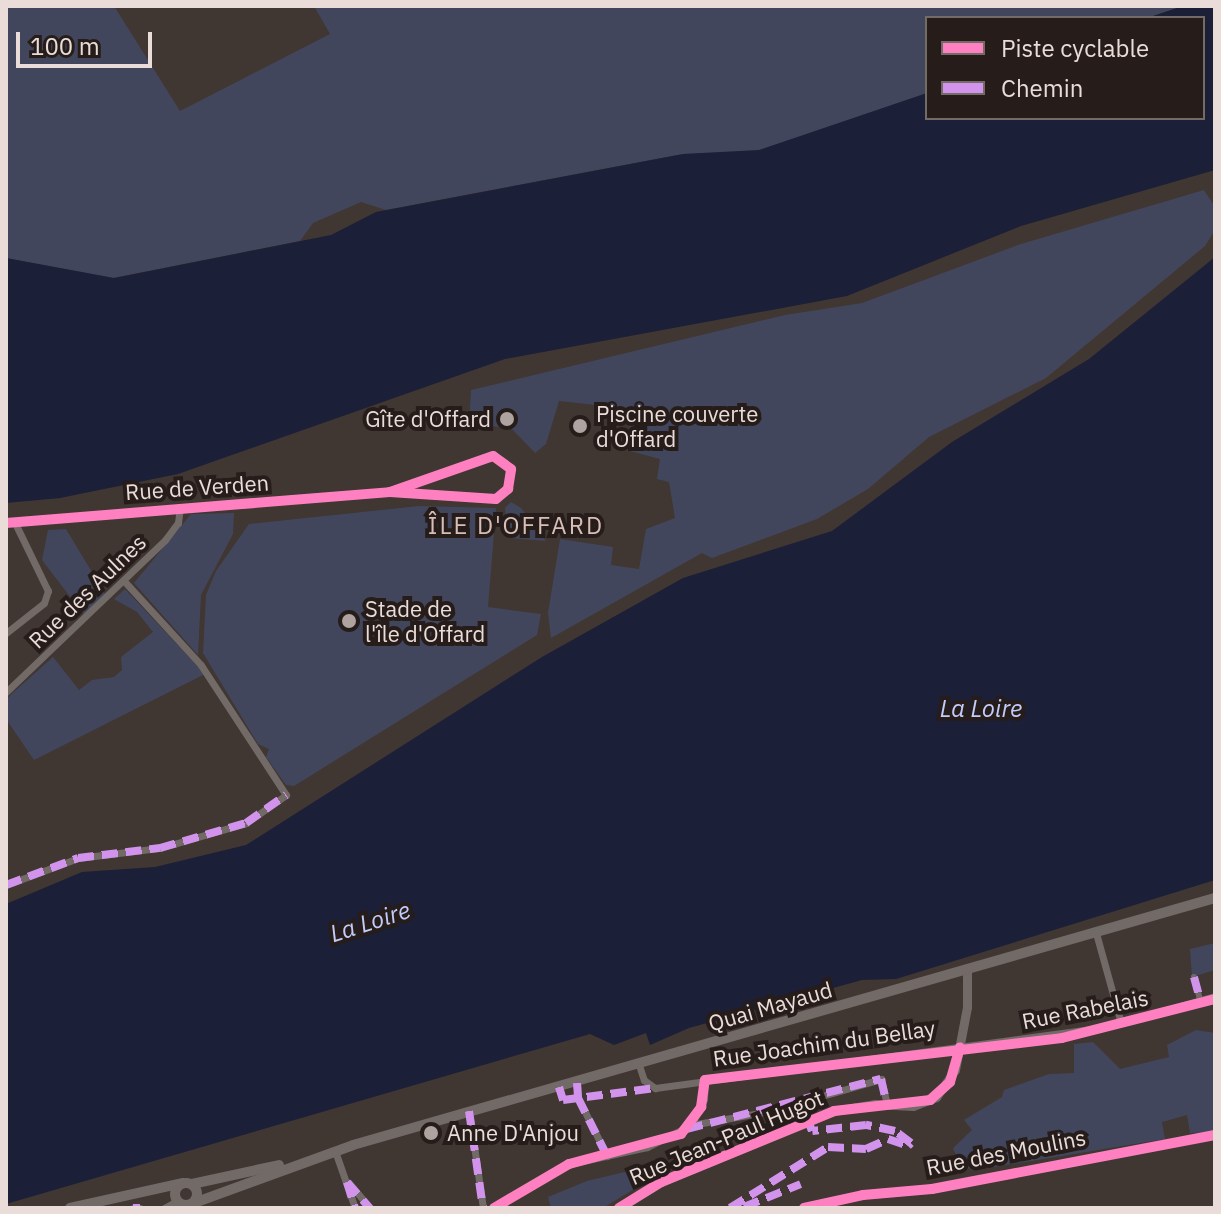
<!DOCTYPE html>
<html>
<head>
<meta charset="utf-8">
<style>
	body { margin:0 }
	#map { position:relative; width:1221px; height:1214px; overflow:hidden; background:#403632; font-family:"IBM Plex Sans",sans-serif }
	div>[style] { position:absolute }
	.green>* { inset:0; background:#42465c }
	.water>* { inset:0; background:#1c1f38 }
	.pedestrian>* { height:6px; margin:-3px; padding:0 3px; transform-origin:3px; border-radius:3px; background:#726a67 }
	.minor>* { height:7px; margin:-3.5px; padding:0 3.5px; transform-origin:3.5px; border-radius:3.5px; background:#726a67 }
	.tertiary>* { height:9px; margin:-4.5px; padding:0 4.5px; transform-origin:4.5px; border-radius:4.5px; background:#726a67 }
	.secondary>* { height:10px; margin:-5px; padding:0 5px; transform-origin:5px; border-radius:5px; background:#726a67 }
	.secondary>.ring { margin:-5px; padding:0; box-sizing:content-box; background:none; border:10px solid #726a67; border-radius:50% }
	.quiet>* { height:8px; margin-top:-4px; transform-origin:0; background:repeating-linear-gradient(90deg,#d193ec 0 16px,transparent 0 24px) }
	.cycleway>* { height:10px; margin:-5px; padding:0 5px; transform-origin:5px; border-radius:5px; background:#ff80c0 }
	.dots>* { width:22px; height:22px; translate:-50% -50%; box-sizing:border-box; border:4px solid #261d1a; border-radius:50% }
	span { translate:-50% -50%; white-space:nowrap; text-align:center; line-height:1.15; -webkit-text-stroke:8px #261d1a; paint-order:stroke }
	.poi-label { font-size:22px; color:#eaddd9 }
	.left { translate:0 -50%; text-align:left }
	.right { translate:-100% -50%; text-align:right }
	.street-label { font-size:22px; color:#eaddd9 }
	.neighbourhood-label { font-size:24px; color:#d7bfb7; letter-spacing:2px }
	.water-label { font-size:24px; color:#c2ccfc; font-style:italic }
	.frame { position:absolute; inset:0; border:8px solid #eaddd9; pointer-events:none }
	.legend { position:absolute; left:925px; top:16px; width:280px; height:104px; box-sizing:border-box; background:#261d1a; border:2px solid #746a66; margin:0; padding:10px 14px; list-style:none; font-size:24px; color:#eaddd9 }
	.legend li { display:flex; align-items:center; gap:16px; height:40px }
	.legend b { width:40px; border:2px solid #746a66 }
	.scale { position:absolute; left:16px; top:32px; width:136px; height:36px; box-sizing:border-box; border:4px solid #eaddd9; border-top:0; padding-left:10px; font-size:24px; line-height:28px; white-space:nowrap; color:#eaddd9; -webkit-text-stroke:6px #261d1a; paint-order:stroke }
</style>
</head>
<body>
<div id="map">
	<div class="green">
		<i style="clip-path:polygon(6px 6px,114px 6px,180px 111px,330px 34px,314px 6px,1183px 6px,1147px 18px,927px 18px,927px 93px,759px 151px,683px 154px,386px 210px,361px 202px,313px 223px,300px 241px,113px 278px,6px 258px)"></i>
		<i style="clip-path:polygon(1204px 190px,1215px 207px,1215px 230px,1205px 246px,1046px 378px,929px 437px,868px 489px,817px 519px,712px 558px,702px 553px,551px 638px,548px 613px,560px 539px,613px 547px,611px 565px,639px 569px,646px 529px,675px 518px,669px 482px,657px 479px,660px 459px,626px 450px,632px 409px,559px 401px,546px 444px,535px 453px,511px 428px,469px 424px,471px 390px,785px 315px,862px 303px,1021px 244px)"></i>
		<i style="clip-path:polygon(511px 502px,521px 508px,546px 541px,508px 538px,505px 508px)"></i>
		<i style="clip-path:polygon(419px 506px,496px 508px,488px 607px,541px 614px,537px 635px,294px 786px,286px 785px,266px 757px,269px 749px,258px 744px,203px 653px,206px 595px,216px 571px,249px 524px)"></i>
		<i style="clip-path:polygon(234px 513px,233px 534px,201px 595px,198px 655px,134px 583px,191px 514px)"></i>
		<i style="clip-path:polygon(66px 529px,105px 594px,84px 615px,42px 560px,48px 530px)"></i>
		<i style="clip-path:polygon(125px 589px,205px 674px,34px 760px,6px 719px,6px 699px,53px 657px,79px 690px,92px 680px,114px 677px,122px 670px,121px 657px,153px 632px,137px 612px,114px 599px)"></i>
		<i style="clip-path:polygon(1215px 943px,1215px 970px,1192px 977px,1190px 949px)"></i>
		<i style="clip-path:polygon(1196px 1030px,1215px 1033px,1215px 1132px,1190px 1133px,1187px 1115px,1162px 1122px,1165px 1139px,994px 1167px,972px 1170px,959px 1163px,953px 1148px,972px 1130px,964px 1120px,1002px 1097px,1004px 1090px,1049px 1074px,1074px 1073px,1074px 1044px,1093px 1042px,1120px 1069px,1169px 1057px,1167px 1045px)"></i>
		<i style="clip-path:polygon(654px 1165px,667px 1169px,603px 1208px,551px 1208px,548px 1197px,587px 1181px)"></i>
	</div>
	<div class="water">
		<i style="clip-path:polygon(1183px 6px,1215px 6px,1215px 170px,1021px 226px,847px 296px,505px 359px,178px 474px,60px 498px,6px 503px,6px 258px,114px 278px,331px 235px,376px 212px,683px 154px,759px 150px,927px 93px,927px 118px,1203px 118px,1203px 18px,1147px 18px)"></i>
		<i style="clip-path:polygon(1215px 257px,1215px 880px,896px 979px,862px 980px,689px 1028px,650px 1045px,646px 1033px,614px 1045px,590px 1034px,6px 1204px,6px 904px,82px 872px,155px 867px,246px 845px,542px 657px,683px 578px,832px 531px,952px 442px,1089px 359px)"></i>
	</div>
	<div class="pedestrian">
		<i style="left:1194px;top:977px;width:24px;rotate:75deg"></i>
	</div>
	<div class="minor">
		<i style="left:6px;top:523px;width:385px;rotate:-4.6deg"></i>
		<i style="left:390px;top:492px;width:106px;rotate:3.8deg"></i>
		<i style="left:496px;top:499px;width:16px;rotate:-40deg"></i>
		<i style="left:508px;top:489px;width:20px;rotate:-81deg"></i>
		<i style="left:511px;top:469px;width:22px;rotate:-144deg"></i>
		<i style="left:493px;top:456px;width:109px;rotate:160.7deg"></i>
		<i style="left:6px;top:633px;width:48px;rotate:-38.3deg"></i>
		<i style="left:44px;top:603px;width:13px;rotate:-72deg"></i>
		<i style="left:48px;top:591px;width:76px;rotate:-115.9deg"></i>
		<i style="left:6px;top:692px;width:220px;rotate:-43.7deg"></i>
		<i style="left:165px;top:540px;width:21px;rotate:-53deg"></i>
		<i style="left:178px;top:523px;width:16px;rotate:-83deg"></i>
		<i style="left:6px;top:885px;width:77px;rotate:-20.6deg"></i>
		<i style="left:78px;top:858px;width:83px;rotate:-7deg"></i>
		<i style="left:160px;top:848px;width:90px;rotate:-16.2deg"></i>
		<i style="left:246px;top:823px;width:49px;rotate:-35deg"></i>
		<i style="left:286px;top:795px;width:155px;rotate:-123.2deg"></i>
		<i style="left:201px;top:665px;width:113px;rotate:-132.5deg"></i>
		<i style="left:1096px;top:933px;width:93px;rotate:74.5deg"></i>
		<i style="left:639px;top:1065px;width:16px;rotate:72deg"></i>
		<i style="left:644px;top:1080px;width:14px;rotate:36deg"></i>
		<i style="left:655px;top:1088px;width:455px;rotate:-7.7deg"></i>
		<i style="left:1106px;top:1027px;width:113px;rotate:-15.9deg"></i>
		<i style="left:577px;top:1083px;width:15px;rotate:86deg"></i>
		<i style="left:578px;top:1098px;width:65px;rotate:63.4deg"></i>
		<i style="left:469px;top:1111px;width:98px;rotate:81.8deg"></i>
		<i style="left:691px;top:1125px;width:29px;rotate:-63deg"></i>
		<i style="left:704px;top:1099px;width:19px;rotate:-87deg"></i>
		<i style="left:335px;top:1151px;width:60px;rotate:70.7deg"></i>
		<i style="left:349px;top:1183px;width:33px;rotate:50deg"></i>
		<i style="left:133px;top:1208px;width:7px"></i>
		<i style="left:164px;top:1208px;width:15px;rotate:-28deg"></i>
		<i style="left:494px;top:1208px;width:87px;rotate:-30.4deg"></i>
		<i style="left:569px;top:1164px;width:80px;rotate:-12.3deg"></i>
		<i style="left:647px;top:1147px;width:49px;rotate:-26.6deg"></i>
		<i style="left:691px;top:1125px;width:80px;rotate:-10deg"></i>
		<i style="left:770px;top:1111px;width:116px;rotate:-16.1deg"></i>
		<i style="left:881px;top:1079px;width:26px;rotate:77deg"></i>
		<i style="left:804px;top:1208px;width:60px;rotate:-12.4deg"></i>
		<i style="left:863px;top:1195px;width:69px;rotate:-5deg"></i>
		<i style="left:932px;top:1189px;width:288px;rotate:-10.8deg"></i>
	</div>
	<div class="tertiary">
		<i style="left:619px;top:1208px;width:49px;rotate:-31.8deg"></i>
		<i style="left:661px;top:1182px;width:187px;rotate:-22.3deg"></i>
		<i style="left:834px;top:1111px;width:42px;rotate:-9.7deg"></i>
		<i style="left:875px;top:1104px;width:38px;rotate:3deg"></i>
		<i style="left:913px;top:1106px;width:25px;rotate:-21deg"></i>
		<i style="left:936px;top:1097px;width:33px;rotate:-55deg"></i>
		<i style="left:955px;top:1070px;width:64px;rotate:-79.2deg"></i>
		<i style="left:967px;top:1007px;width:37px;rotate:-90deg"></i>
	</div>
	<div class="secondary">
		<i class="ring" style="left:175px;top:1183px;width:12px;height:12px"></i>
		<i style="left:192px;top:1184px;width:89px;rotate:-12.3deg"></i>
		<i style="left:194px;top:1203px;width:169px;rotate:-20deg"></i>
		<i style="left:353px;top:1145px;width:897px;rotate:-15.99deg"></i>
		<i style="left:70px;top:1208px;width:116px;rotate:-12.5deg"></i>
	</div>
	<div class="quiet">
		<i style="left:6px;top:885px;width:77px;rotate:-20.6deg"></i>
		<i style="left:78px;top:858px;width:83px;rotate:-7deg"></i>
		<i style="left:160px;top:848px;width:90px;rotate:-16.2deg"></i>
		<i style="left:246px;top:823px;width:49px;rotate:-35deg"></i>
		<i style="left:1194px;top:977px;width:24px;rotate:75deg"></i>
		<i style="left:577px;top:1083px;width:15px;rotate:86deg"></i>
		<i style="left:578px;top:1098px;width:65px;rotate:63.4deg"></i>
		<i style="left:559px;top:1087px;width:14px;rotate:73deg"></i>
		<i style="left:563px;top:1100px;width:93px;rotate:-7.4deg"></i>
		<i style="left:469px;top:1111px;width:98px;rotate:81.8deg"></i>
		<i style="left:687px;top:1129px;width:200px;rotate:-14.5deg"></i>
		<i style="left:881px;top:1079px;width:26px;rotate:77deg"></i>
		<i style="left:347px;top:1182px;width:35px;rotate:49deg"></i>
		<i style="left:347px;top:1182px;width:27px;rotate:73deg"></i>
		<i style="left:744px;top:1207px;width:61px;rotate:-22deg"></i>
		<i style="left:133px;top:1208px;width:7px"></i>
		<i style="left:730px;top:1208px;width:115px;rotate:-31.9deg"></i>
		<i style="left:828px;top:1147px;width:38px;rotate:3deg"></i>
		<i style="left:866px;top:1149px;width:24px;rotate:-24deg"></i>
		<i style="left:888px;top:1139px;width:21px;rotate:19deg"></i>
		<i style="left:908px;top:1146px;width:4px;rotate:-45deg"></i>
		<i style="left:911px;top:1143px;width:20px;rotate:-143deg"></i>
		<i style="left:895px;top:1131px;width:30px;rotate:-168deg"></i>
		<i style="left:866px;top:1125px;width:54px;rotate:173.7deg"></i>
		<i style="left:812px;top:1131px;width:9px;rotate:-111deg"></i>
	</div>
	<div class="cycleway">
		<i style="left:6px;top:523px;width:385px;rotate:-4.6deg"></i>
		<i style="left:390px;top:492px;width:106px;rotate:3.8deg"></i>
		<i style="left:496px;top:499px;width:16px;rotate:-40deg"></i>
		<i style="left:508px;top:489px;width:20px;rotate:-81deg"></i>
		<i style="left:511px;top:469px;width:22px;rotate:-144deg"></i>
		<i style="left:493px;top:456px;width:109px;rotate:160.7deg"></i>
		<i style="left:494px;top:1208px;width:87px;rotate:-30.4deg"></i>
		<i style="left:569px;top:1164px;width:116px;rotate:-15deg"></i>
		<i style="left:681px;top:1134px;width:34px;rotate:-53deg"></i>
		<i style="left:701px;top:1107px;width:27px;rotate:-82deg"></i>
		<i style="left:705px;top:1080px;width:359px;rotate:-6.7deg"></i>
		<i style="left:1062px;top:1038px;width:158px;rotate:-14.3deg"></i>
		<i style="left:619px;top:1208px;width:49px;rotate:-31.8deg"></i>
		<i style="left:661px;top:1182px;width:187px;rotate:-22.3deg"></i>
		<i style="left:834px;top:1111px;width:97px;rotate:-6.5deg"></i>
		<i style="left:930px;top:1100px;width:27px;rotate:-42deg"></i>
		<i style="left:950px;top:1082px;width:36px;rotate:-74deg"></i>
		<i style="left:804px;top:1208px;width:60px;rotate:-12.4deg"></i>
		<i style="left:863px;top:1195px;width:69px;rotate:-5deg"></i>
		<i style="left:932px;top:1189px;width:288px;rotate:-10.8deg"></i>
	</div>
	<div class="dots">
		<i style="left:507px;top:419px;background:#aea39f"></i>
		<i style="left:580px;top:426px;background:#aea39f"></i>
		<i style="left:349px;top:621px;background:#aea39f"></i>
		<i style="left:431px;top:1133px;background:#aea39f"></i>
	</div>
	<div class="poi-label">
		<span class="left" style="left:596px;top:426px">Piscine couverte<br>d'Offard</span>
		<span class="right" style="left:491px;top:419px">Gîte d'Offard</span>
		<span class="left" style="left:365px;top:621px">Stade de<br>l'île d'Offard</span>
		<span class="left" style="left:447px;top:1133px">Anne D'Anjou</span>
	</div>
	<div class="street-label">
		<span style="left:197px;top:487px;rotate:-4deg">Rue de Verden</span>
		<span style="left:87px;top:591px;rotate:-44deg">Rue des Aulnes</span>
		<span style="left:770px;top:1006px;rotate:-16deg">Quai Mayaud</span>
		<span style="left:1085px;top:1009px;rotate:-11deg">Rue Rabelais</span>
		<span style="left:824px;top:1043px;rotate:-8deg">Rue Joachim du Bellay</span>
		<span style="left:726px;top:1137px;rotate:-23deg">Rue Jean-Paul Hugot</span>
		<span style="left:1006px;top:1152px;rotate:-11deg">Rue des Moulins</span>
	</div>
	<div class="neighbourhood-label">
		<span style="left:516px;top:526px">ÎLE D'OFFARD</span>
	</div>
	<div class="water-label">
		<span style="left:981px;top:709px">La Loire</span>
		<span style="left:370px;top:922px;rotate:-18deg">La Loire</span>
	</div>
	<div class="frame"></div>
	<ul class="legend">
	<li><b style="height:10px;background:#ff80c0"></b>Piste cyclable</li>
	<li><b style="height:10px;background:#d193ec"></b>Chemin</li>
	</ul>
	<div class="scale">100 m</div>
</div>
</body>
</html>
